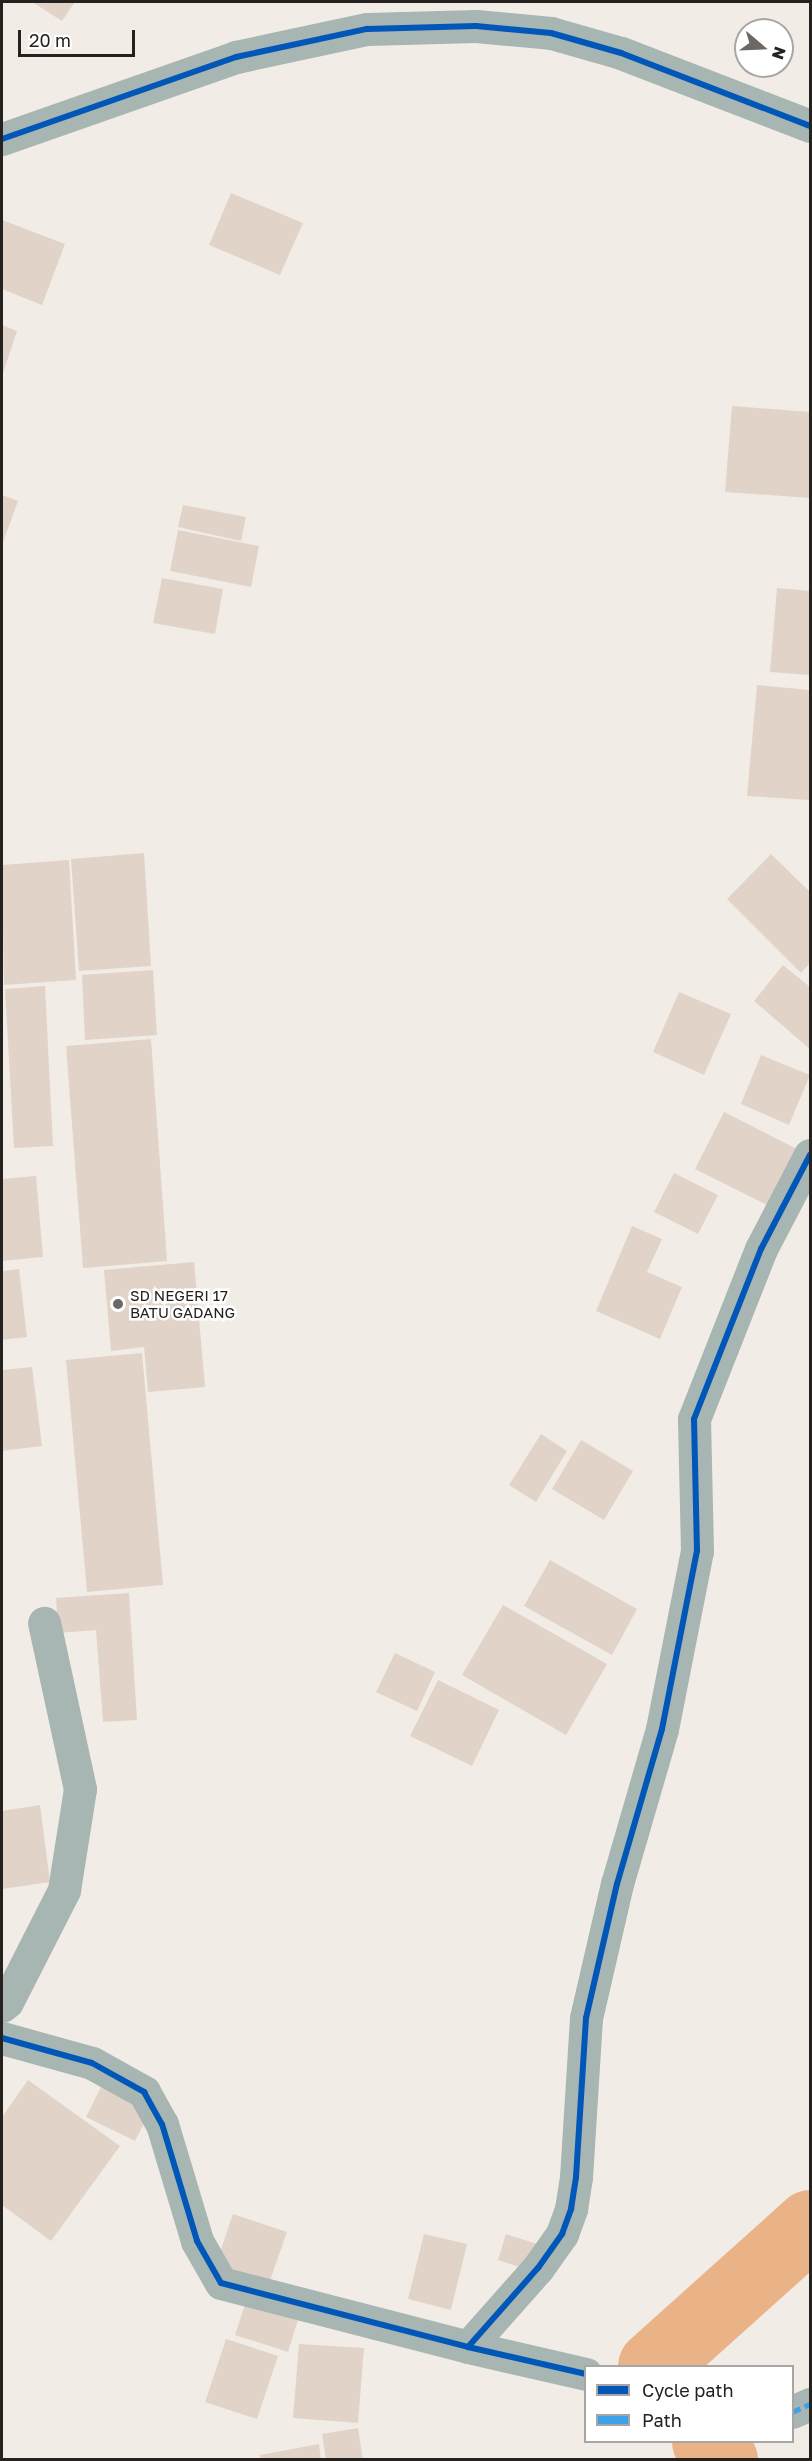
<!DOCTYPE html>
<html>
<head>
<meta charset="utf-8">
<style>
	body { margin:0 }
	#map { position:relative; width:812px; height:2461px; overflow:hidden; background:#f2ece7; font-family:"Golos Text",sans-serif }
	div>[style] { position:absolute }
	.river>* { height:70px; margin:-35px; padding:0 35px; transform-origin:35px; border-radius:35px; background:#eab387 }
	.building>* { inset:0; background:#e2d3c8 }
	.minor>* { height:33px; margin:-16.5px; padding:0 16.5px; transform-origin:16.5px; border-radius:16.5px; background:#a7b5b3 }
	.quiet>* { height:4.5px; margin-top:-2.25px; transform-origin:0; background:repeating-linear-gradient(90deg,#3ea2ea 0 9px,transparent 0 13.5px) }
	.cycleway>* { height:6px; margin:-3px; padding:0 3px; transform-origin:3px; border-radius:3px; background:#0057b8 }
	.dots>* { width:16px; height:16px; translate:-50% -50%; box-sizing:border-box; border:3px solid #fff; border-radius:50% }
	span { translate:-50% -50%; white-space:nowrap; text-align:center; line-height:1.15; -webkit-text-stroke:5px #fff; paint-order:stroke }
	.poi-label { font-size:15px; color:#25211e }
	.left { translate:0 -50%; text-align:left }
	.frame { position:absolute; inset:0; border:3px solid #25211e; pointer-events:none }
	.legend { position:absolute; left:584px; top:2365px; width:210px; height:78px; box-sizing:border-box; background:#fff; border:2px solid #a8a6a5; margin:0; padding:8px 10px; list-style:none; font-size:18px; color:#25211e }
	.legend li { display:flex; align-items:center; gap:12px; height:30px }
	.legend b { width:30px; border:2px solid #a8a6a5 }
	.north { position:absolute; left:734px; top:18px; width:60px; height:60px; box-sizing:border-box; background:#fff; border:2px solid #a8a6a5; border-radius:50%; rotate:109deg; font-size:16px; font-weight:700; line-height:24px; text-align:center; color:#25211e }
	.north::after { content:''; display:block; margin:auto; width:21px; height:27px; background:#6d6864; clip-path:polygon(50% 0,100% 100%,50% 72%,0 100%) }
	.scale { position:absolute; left:18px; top:30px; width:117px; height:27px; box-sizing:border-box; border:3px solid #25211e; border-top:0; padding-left:8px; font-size:18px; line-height:21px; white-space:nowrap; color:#25211e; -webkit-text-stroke:4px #fff; paint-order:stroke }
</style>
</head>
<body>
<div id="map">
	<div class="river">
		<i style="left:653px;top:2366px;width:211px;rotate:-41.9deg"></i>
		<i style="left:707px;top:2442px;width:24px;rotate:48deg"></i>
	</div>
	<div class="building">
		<i style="clip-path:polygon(32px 2px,75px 2px,62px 21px)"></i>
		<i style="clip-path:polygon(231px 193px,303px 223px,280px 275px,209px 245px)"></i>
		<i style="clip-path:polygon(2px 220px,65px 244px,42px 305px,2px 289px)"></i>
		<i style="clip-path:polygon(2px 325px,17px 331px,2px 376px)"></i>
		<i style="clip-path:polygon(732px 406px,810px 412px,810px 498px,725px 492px)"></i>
		<i style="clip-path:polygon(2px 495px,18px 501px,2px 545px)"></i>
		<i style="clip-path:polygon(183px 505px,246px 517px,241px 541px,178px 527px)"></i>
		<i style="clip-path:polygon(178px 530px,259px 546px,251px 587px,170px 571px)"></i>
		<i style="clip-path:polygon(162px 578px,223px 589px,215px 634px,153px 623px)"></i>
		<i style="clip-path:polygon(777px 588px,810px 591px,810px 675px,770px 672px)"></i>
		<i style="clip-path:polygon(757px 685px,810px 690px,809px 800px,747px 796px)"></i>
		<i style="clip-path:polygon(144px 853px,151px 966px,79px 971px,71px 859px)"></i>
		<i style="clip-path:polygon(771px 854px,810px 892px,810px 963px,801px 973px,727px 899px)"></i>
		<i style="clip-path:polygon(69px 860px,76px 980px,4px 985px,2px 865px)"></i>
		<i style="clip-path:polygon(783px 965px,810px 987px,810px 1049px,754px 1001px)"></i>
		<i style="clip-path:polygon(153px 970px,157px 1035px,85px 1040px,82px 975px)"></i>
		<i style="clip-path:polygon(45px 986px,53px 1146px,14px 1148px,5px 989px)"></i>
		<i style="clip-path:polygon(679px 992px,731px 1014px,704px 1075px,653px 1052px)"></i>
		<i style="clip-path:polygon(151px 1039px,167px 1261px,83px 1268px,66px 1046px)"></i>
		<i style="clip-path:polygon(761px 1055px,810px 1075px,789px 1125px,741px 1104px)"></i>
		<i style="clip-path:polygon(724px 1112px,799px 1150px,771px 1207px,695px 1169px)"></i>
		<i style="clip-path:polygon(674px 1173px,718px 1195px,698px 1234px,654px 1212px)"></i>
		<i style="clip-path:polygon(36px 1176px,43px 1257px,2px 1261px,2px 1179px)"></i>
		<i style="clip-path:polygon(632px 1226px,662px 1239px,647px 1272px,682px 1287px,660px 1339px,596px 1311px)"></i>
		<i style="clip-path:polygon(194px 1262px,205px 1387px,148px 1392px,144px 1347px,111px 1351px,104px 1270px)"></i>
		<i style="clip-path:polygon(19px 1269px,27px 1337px,2px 1340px,2px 1271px)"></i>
		<i style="clip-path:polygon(142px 1353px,163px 1585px,87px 1592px,66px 1360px)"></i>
		<i style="clip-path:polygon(32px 1367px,42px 1446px,2px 1451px,2px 1370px)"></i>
		<i style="clip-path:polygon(541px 1434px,567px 1451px,536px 1502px,509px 1485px)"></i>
		<i style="clip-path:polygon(581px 1440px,633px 1471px,604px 1520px,552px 1489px)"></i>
		<i style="clip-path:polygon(550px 1560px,637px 1609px,612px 1655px,524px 1606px)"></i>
		<i style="clip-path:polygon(129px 1593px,137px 1720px,103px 1722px,96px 1630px,58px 1633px,56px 1598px)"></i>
		<i style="clip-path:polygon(503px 1605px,607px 1664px,566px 1735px,462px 1675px)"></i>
		<i style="clip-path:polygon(395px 1653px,435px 1672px,417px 1711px,376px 1692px)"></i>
		<i style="clip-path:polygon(438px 1680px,499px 1710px,472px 1766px,410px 1736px)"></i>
		<i style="clip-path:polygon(40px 1805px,50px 1882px,2px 1889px,2px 1811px)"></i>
		<i style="clip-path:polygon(28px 2080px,120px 2146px,51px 2241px,2px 2205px,2px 2117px)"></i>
		<i style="clip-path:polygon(103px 2083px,152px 2108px,135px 2141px,86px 2117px)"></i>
		<i style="clip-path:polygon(233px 2214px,287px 2232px,268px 2286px,215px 2267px)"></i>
		<i style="clip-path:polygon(424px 2234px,467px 2244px,451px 2310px,408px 2299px)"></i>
		<i style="clip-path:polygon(506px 2234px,537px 2244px,529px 2270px,498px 2260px)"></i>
		<i style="clip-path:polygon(248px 2295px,300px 2313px,288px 2352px,235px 2335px)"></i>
		<i style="clip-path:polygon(226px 2339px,278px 2356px,257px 2419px,205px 2402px)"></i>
		<i style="clip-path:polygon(299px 2344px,364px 2348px,358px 2423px,293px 2418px)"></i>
		<i style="clip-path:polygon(358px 2428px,363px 2460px,326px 2460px,322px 2434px)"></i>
		<i style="clip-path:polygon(319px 2444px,321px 2460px,261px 2460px,260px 2455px)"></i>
	</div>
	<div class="minor">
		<i style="left:2px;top:139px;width:248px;rotate:-19.3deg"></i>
		<i style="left:236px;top:57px;width:134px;rotate:-12.1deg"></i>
		<i style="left:367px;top:29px;width:109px;rotate:-1.6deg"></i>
		<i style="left:476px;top:26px;width:75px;rotate:5.3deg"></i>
		<i style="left:551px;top:33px;width:73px;rotate:15.9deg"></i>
		<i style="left:621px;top:53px;width:203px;rotate:21.1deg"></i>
		<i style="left:2px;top:2006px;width:6px;rotate:-39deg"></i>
		<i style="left:7px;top:2002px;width:126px;rotate:-63deg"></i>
		<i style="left:64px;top:1890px;width:102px;rotate:-81deg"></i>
		<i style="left:80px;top:1789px;width:170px;rotate:-102.2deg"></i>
		<i style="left:2px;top:2038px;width:93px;rotate:15.5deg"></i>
		<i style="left:92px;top:2063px;width:60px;rotate:29.1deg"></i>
		<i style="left:144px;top:2092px;width:37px;rotate:61deg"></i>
		<i style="left:162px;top:2124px;width:122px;rotate:73.3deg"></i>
		<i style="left:197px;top:2241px;width:48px;rotate:60.3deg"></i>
		<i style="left:221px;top:2283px;width:255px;rotate:14.5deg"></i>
		<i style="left:586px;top:2374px;width:121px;rotate:-167.1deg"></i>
		<i style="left:468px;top:2347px;width:106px;rotate:-48.5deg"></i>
		<i style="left:538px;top:2268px;width:42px;rotate:-54.8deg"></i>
		<i style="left:562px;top:2234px;width:27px;rotate:-70deg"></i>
		<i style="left:571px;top:2209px;width:32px;rotate:-81deg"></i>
		<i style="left:576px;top:2177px;width:159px;rotate:-86.4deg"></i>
		<i style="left:586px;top:2018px;width:138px;rotate:-77deg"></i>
		<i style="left:617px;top:1884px;width:161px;rotate:-73.8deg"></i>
		<i style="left:662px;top:1729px;width:181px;rotate:-78.9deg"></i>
		<i style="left:697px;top:1551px;width:132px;rotate:-91.3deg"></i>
		<i style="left:694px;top:1419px;width:183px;rotate:-68.5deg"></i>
		<i style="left:761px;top:1249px;width:106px;rotate:-62.5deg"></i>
		<i style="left:792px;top:2412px;width:20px;rotate:-24deg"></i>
	</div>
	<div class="quiet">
		<i style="left:792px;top:2412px;width:20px;rotate:-24deg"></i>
	</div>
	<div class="cycleway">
		<i style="left:2px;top:139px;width:248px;rotate:-19.3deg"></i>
		<i style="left:236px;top:57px;width:134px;rotate:-12.1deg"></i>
		<i style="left:367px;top:29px;width:109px;rotate:-1.6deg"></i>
		<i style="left:476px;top:26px;width:75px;rotate:5.3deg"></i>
		<i style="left:551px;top:33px;width:73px;rotate:15.9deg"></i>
		<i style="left:621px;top:53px;width:203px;rotate:21.1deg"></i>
		<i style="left:2px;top:2038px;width:93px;rotate:15.5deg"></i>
		<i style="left:92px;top:2063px;width:60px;rotate:29.1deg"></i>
		<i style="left:144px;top:2092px;width:37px;rotate:61deg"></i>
		<i style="left:162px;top:2124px;width:122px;rotate:73.3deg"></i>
		<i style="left:197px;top:2241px;width:48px;rotate:60.3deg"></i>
		<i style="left:221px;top:2283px;width:255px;rotate:14.5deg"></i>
		<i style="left:586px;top:2374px;width:121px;rotate:-167.1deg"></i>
		<i style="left:468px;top:2347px;width:106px;rotate:-48.5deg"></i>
		<i style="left:538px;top:2268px;width:42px;rotate:-54.8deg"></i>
		<i style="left:562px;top:2234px;width:27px;rotate:-70deg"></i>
		<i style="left:571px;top:2209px;width:32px;rotate:-81deg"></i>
		<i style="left:576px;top:2177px;width:159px;rotate:-86.4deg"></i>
		<i style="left:586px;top:2018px;width:138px;rotate:-77deg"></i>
		<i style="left:617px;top:1884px;width:161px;rotate:-73.8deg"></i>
		<i style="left:662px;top:1729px;width:181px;rotate:-78.9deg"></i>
		<i style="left:697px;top:1551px;width:132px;rotate:-91.3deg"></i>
		<i style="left:694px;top:1419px;width:183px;rotate:-68.5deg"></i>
		<i style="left:761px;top:1249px;width:106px;rotate:-62.5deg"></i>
	</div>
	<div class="dots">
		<i style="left:118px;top:1304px;background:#6d6864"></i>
	</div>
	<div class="poi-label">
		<span class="left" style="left:130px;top:1304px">SD NEGERI 17<br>BATU GADANG</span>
	</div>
	<div class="frame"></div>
	<ul class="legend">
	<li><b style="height:8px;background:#0057b8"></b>Cycle path</li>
	<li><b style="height:8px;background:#3ea2ea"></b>Path</li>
	</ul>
	<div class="north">N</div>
	<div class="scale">20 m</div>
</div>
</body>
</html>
